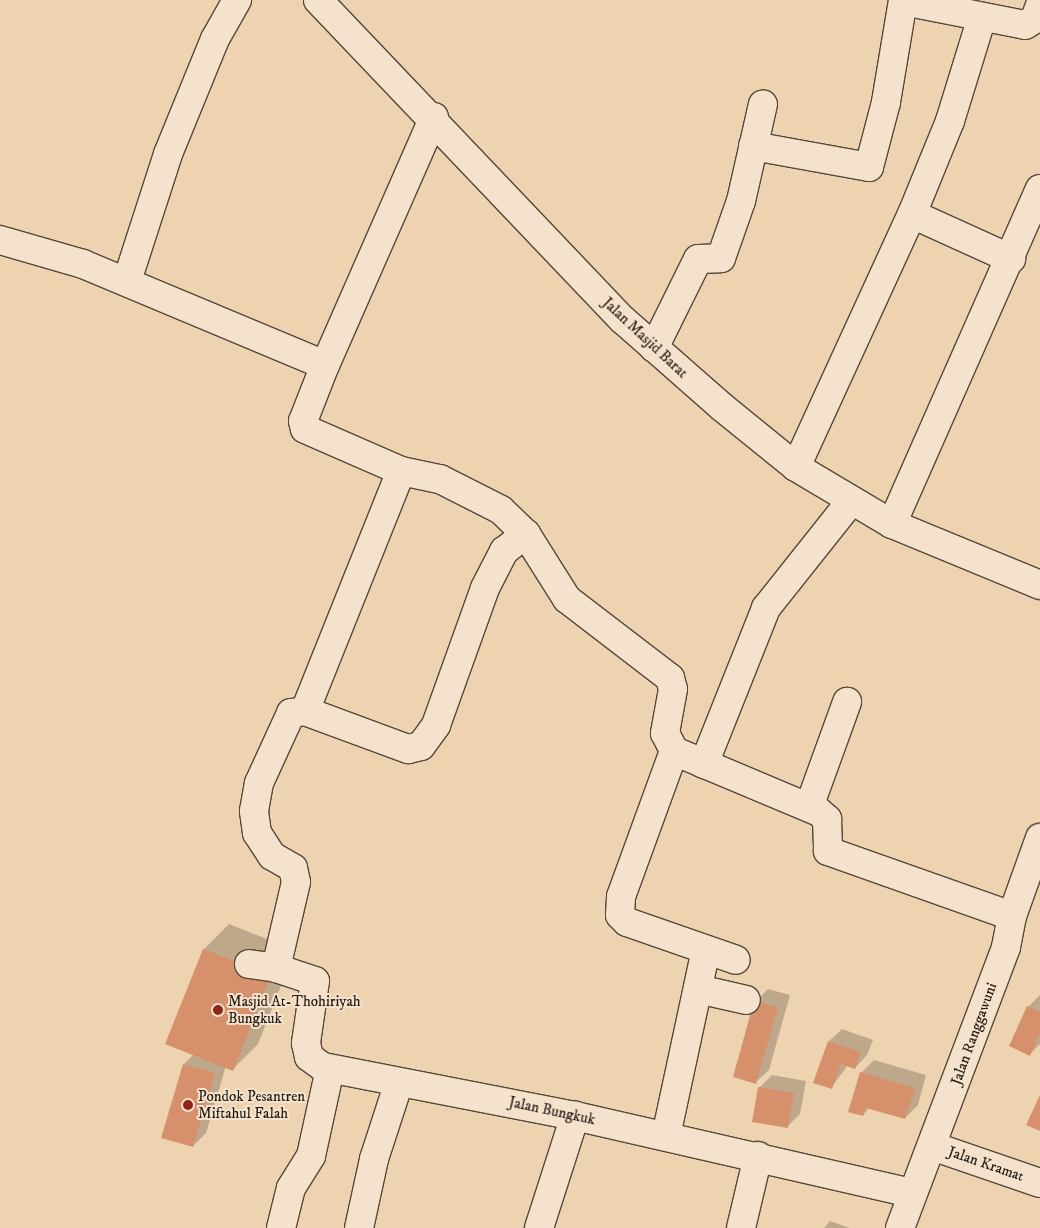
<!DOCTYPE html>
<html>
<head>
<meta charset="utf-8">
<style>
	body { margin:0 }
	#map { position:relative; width:1040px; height:1228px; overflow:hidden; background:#eed3b0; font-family:"IM FELL DW Pica",serif }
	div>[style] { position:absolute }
	.shadow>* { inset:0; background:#0003 }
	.building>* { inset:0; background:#d6916c }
	.roads { filter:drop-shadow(1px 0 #55483a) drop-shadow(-1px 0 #55483a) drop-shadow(0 1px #55483a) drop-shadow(0 -1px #55483a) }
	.street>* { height:28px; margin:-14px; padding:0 14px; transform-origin:14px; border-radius:14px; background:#f4e2cc }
	.dots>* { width:14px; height:14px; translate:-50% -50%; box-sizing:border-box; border:2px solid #f4e2cc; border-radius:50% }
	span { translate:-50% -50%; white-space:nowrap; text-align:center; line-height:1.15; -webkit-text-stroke:4px #f4e2cc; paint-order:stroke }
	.street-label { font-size:15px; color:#221a12 }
	.poi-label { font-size:15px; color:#221a12 }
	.left { translate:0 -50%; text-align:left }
</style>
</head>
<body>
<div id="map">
	<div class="shadow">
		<i style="clip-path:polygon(229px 924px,295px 950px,258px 1044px,233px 1069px,226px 1066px,206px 1133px,193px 1146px,162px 1137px,184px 1064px,194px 1054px,166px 1044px,204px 949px)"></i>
		<i style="clip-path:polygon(768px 989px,790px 995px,769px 1070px,756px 1082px,755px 1002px)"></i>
		<i style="clip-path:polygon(1040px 995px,1040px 1044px,1030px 1054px,1028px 1007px)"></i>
		<i style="clip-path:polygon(842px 1029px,873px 1040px,867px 1055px,855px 1068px,848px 1065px,831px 1088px,829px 1041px)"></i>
		<i style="clip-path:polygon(874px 1060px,926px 1075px,918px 1105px,905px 1118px,870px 1107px,863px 1115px,861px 1073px)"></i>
		<i style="clip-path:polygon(772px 1075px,806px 1081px,800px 1114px,787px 1127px,759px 1088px)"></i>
		<i style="clip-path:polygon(830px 1221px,850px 1228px,824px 1228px)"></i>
	</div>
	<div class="building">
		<i style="clip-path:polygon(203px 949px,271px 975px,233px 1071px,165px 1044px)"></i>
		<i style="clip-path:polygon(754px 1001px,778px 1008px,756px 1084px,733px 1077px)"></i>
		<i style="clip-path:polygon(1027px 1006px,1040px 1012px,1040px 1033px,1030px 1056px,1009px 1046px)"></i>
		<i style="clip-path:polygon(828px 1041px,861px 1052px,855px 1069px,841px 1064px,832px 1089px,813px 1083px)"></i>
		<i style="clip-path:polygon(183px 1064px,215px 1073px,193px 1147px,161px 1138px)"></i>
		<i style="clip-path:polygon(860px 1072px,915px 1088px,905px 1119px,866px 1108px,863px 1116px,848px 1112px)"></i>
		<i style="clip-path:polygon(758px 1087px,794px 1093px,788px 1128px,752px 1122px)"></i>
		<i style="clip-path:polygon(1040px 1095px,1040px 1131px,1026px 1125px)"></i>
	</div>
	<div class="roads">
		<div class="street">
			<i style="left:318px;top:0;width:442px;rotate:46.4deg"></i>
			<i style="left:623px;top:320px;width:132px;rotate:41.3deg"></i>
			<i style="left:722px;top:407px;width:95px;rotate:39deg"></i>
			<i style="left:796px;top:467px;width:112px;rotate:30.7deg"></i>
			<i style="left:892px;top:524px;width:160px;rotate:22.4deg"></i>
			<i style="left:903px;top:1px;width:124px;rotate:11.1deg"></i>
			<i style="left:1025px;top:25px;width:12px;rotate:-31deg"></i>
			<i style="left:1035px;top:19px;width:15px;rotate:-70deg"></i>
			<i style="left:982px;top:17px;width:109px;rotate:107.1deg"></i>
			<i style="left:950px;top:121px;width:100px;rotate:112.2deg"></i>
			<i style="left:912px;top:214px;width:109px;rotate:24.4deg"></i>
			<i style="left:434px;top:117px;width:271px;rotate:113.7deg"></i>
			<i style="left:325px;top:365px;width:60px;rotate:111.4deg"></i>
			<i style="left:303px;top:421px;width:8px;rotate:76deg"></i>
			<i style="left:305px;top:429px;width:105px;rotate:23.6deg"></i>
			<i style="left:401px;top:471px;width:40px;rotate:12deg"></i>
			<i style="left:440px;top:479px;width:68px;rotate:26.9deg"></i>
			<i style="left:501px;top:510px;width:35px;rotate:44deg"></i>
			<i style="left:526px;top:534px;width:77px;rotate:57.8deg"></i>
			<i style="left:567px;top:599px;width:130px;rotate:37.5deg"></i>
			<i style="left:670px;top:678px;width:11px;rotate:75deg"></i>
			<i style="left:673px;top:689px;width:45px;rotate:100.3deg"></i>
			<i style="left:665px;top:733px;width:20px;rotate:63deg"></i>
			<i style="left:674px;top:751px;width:157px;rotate:22.8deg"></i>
			<i style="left:819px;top:812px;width:11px;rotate:41deg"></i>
			<i style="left:827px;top:819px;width:32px;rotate:88deg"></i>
			<i style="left:828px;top:851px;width:195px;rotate:19.5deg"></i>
			<i style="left:753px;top:146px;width:118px;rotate:10.3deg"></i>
			<i style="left:869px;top:167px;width:67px;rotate:-75.3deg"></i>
			<i style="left:886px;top:102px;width:103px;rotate:-80.5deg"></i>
			<i style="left:0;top:240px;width:86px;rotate:16.1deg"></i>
			<i style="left:83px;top:264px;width:262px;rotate:22.7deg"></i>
			<i style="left:127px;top:281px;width:133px;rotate:-72.1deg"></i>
			<i style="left:168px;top:154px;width:124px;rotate:-67.8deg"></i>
			<i style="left:215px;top:39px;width:45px;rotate:-60.6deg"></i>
			<i style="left:654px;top:348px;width:99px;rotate:-63.7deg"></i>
			<i style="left:698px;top:259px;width:23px;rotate:-2deg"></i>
			<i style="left:721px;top:258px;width:60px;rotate:-70.7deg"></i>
			<i style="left:741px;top:201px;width:99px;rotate:-77.2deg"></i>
			<i style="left:796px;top:467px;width:278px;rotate:-65.4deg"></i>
			<i style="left:401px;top:471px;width:258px;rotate:111.8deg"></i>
			<i style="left:305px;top:711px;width:110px;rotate:20.3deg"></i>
			<i style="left:408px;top:749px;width:13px;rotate:-13deg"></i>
			<i style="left:421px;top:746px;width:26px;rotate:-54deg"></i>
			<i style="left:436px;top:725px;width:145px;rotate:-70.3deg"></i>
			<i style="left:485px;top:588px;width:42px;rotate:-62.8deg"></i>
			<i style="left:504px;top:551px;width:28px;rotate:-38deg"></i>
			<i style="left:892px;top:524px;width:366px;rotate:-66.2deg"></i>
			<i style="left:674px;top:751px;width:155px;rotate:110deg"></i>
			<i style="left:621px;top:897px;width:18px;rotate:93deg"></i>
			<i style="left:620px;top:915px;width:10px;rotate:45deg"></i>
			<i style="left:627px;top:922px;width:115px;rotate:19.2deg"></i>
			<i style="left:704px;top:764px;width:168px;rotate:-68.3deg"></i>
			<i style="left:766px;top:608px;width:137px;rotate:-51.5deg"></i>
			<i style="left:809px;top:807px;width:112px;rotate:-70.1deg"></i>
			<i style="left:249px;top:964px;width:27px;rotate:8deg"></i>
			<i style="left:276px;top:968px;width:88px;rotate:-76.9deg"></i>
			<i style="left:296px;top:882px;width:14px;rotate:-102deg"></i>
			<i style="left:293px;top:868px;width:24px;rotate:-150deg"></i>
			<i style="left:272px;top:856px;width:27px;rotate:-123deg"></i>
			<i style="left:257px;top:833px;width:22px;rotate:-98deg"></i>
			<i style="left:254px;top:811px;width:28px;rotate:-80deg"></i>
			<i style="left:259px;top:783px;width:77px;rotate:-65.4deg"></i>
			<i style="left:291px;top:713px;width:14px;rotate:-8deg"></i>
			<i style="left:276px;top:968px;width:41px;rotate:18.4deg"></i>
			<i style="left:315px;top:981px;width:63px;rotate:98.3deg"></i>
			<i style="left:306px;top:1043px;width:14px;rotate:78deg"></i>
			<i style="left:309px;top:1057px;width:17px;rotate:36deg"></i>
			<i style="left:323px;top:1067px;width:257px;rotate:11deg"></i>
			<i style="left:575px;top:1116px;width:346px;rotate:12.9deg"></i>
			<i style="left:698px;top:989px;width:49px;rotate:12.9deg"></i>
			<i style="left:666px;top:1136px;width:190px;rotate:-77.9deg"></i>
			<i style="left:932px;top:1146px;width:114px;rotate:18.9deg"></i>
			<i style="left:281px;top:1228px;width:41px;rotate:-76deg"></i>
			<i style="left:291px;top:1188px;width:38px;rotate:-58deg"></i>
			<i style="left:311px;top:1156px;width:89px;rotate:-77.7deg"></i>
			<i style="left:359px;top:1228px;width:71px;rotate:-77.7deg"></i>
			<i style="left:374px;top:1159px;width:78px;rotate:-72deg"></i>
			<i style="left:539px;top:1228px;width:118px;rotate:-72.2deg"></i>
			<i style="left:741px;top:1228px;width:74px;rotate:-76.7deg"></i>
			<i style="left:900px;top:1228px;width:300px;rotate:-69.3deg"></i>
			<i style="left:1006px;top:947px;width:32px;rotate:-79deg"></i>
			<i style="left:1012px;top:916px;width:83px;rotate:-70.3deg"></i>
		</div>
	</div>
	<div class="dots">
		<i style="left:218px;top:1010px;background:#8f2418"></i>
		<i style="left:188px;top:1105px;background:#8f2418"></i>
	</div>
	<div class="street-label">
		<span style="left:645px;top:338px;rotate:43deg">Jalan Masjid Barat</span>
		<span style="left:974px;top:1034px;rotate:-70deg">Jalan Ranggawuni</span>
		<span style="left:552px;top:1111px;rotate:12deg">Jalan Bungkuk</span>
		<span style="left:986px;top:1164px;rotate:19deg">Jalan Kramat</span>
	</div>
	<div class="poi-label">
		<span class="left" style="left:228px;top:1010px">Masjid At-Thohiriyah<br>Bungkuk</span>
		<span class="left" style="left:198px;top:1105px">Pondok Pesantren<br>Miftahul Falah</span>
	</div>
</div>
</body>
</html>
